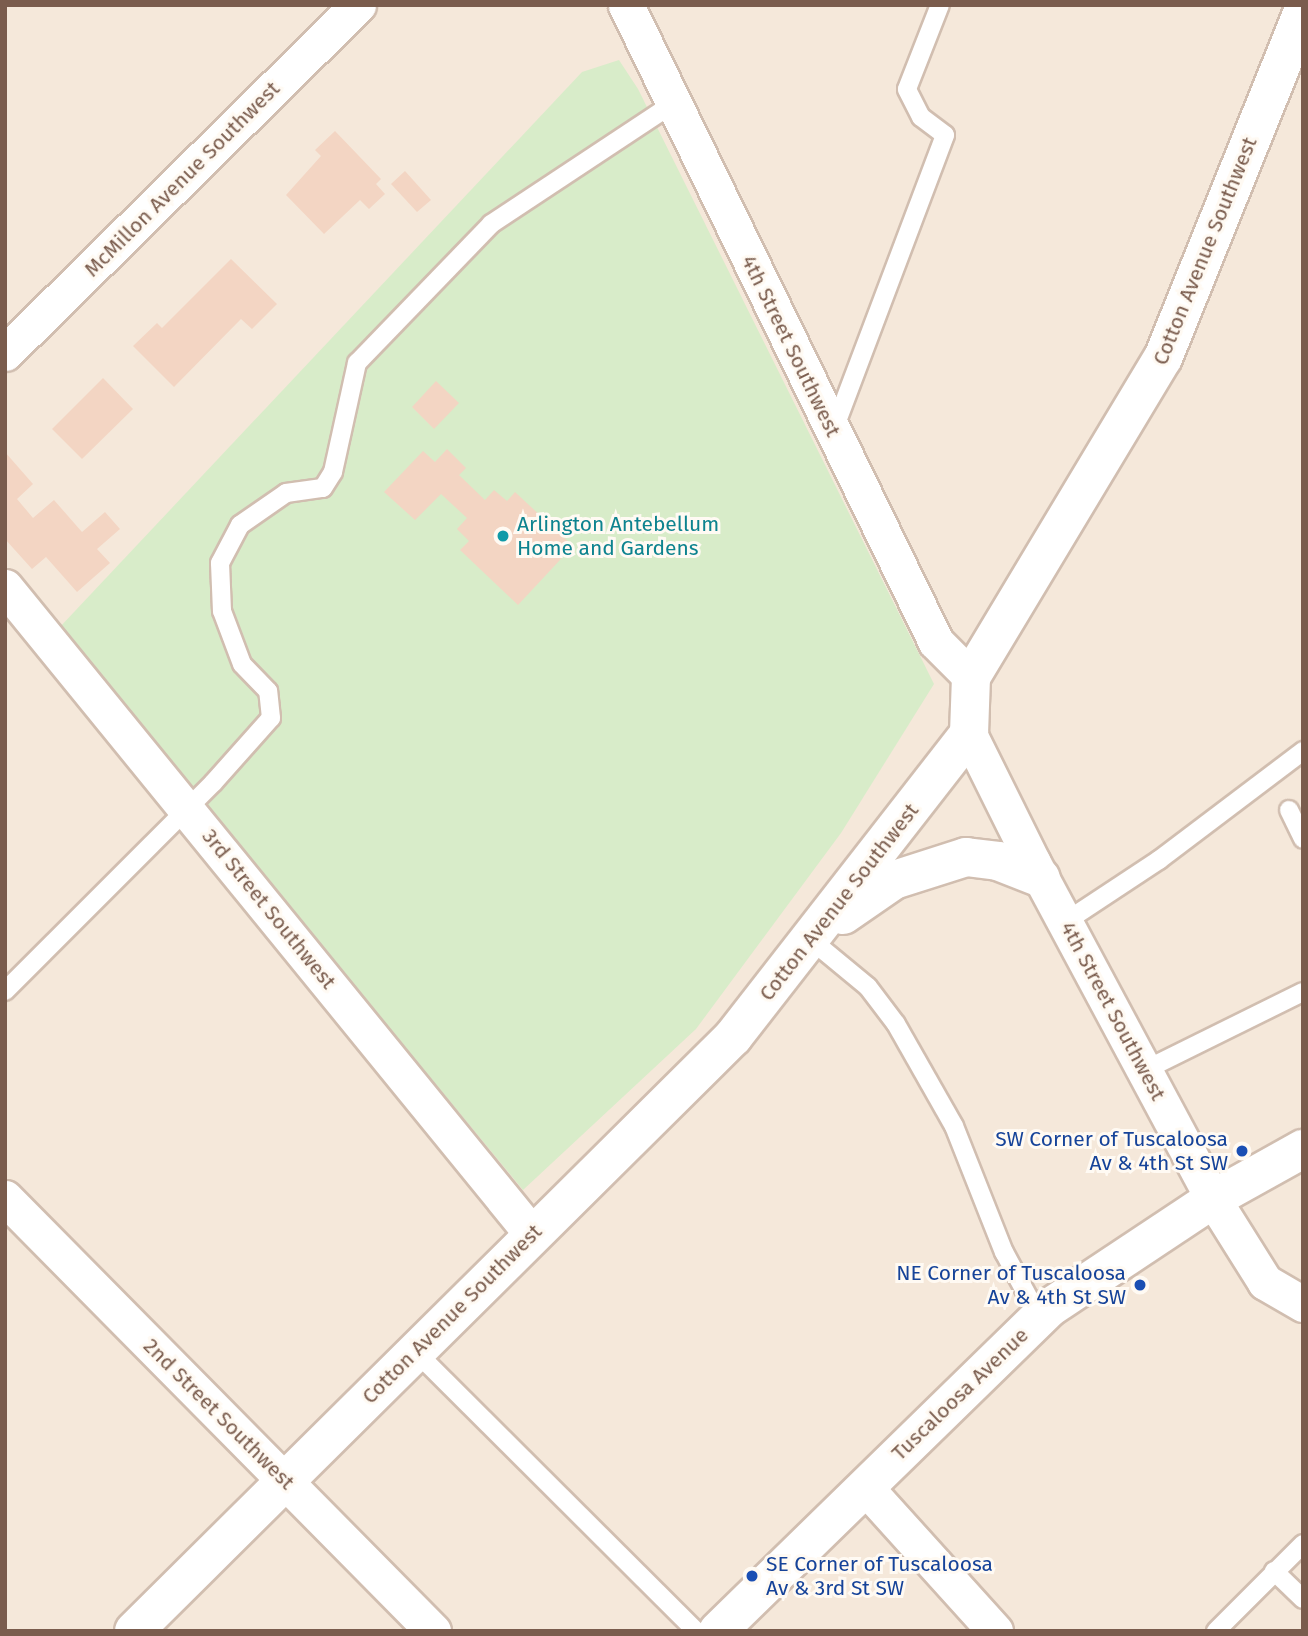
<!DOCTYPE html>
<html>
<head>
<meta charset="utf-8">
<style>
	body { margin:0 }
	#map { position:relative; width:1308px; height:1636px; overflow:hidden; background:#fdf6ec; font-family:"Fira Sans",sans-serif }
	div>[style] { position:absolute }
	.residential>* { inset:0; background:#f5e8da }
	.green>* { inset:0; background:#d8ecc9 }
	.building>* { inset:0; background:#f3d5c3 }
	.roads { filter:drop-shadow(2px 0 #d1beb0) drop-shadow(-2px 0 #d1beb0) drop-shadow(0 2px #d1beb0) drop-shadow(0 -2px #d1beb0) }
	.service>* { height:18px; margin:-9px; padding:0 9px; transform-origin:9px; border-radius:9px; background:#fff }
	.minor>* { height:35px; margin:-17.5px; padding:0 17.5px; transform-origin:17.5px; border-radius:17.5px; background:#fff }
	.tertiary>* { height:38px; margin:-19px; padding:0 19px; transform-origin:19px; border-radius:19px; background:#fff }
	.dots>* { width:19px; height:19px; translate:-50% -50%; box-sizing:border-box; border:4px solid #fffaf3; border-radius:50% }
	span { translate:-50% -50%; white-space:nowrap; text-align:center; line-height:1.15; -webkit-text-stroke:6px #fffaf3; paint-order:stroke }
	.street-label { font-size:21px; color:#7a5c4d }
	.culture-label { font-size:21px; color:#0d838f }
	.left { translate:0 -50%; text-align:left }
	.transit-label { font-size:21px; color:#164399 }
	.right { translate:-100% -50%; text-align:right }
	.frame { position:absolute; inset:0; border:7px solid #7a5c4d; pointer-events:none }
</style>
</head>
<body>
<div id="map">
	<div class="residential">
		<i style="clip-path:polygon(5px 5px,1303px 5px,1303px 1631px,5px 1631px)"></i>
	</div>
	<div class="green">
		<i style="clip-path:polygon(619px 60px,638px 89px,934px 684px,841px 833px,696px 1029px,523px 1190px,59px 628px,582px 72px)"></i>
	</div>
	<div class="building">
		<i style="clip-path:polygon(335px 131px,381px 179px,376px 184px,385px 194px,369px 209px,360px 200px,324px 234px,286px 195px,321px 156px,315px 150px)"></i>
		<i style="clip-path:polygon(405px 171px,431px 200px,417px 212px,391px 184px)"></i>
		<i style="clip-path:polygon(231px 259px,277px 304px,252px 329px,241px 319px,174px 387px,133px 346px,157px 323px,162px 328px)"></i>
		<i style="clip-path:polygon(103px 378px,133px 409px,82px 459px,52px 429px)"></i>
		<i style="clip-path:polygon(436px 381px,459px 403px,434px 429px,412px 407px)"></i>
		<i style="clip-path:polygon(447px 449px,466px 468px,459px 475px,485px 500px,494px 490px,507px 501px,515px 492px,573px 546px,518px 605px,460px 550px,469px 541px,457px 529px,467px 518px,441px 494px,415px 520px,384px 492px,423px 451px,435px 462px)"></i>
		<i style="clip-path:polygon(5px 452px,33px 484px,17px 499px,33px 518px,54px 500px,82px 532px,105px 512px,120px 529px,97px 549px,110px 563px,77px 592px,46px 557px,32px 569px,5px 539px)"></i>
	</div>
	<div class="roads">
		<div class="service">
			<i style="left:834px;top:429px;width:314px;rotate:-69.3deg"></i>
			<i style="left:945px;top:135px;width:30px;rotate:-143deg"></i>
			<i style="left:921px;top:117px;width:31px;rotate:-117deg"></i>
			<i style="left:907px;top:89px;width:90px;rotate:-68.6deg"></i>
			<i style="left:1289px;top:810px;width:32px;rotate:64deg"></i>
			<i style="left:1065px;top:922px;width:113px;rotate:-33.4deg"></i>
			<i style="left:1159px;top:860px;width:181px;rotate:-37.1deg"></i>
			<i style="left:810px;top:939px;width:75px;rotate:39.6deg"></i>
			<i style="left:868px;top:987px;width:46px;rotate:52.9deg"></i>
			<i style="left:896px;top:1024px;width:117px;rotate:60.4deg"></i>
			<i style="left:954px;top:1126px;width:136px;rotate:68.4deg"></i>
			<i style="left:1004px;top:1252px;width:74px;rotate:61.7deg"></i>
			<i style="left:5px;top:991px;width:294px;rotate:-45deg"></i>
			<i style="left:213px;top:783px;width:87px;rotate:-48.3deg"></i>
			<i style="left:271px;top:718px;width:27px;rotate:-96deg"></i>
			<i style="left:268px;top:691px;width:37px;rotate:-134deg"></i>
			<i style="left:242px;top:664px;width:57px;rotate:-110.7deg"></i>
			<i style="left:222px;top:611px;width:48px;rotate:-92.4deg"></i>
			<i style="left:220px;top:563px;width:43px;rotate:-62.2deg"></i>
			<i style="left:240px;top:525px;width:56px;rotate:-34.8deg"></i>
			<i style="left:286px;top:493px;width:37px;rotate:-8deg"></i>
			<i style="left:323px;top:488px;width:19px;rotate:-58deg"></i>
			<i style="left:333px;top:472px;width:112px;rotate:-77.6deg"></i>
			<i style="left:357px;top:363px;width:193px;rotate:-46deg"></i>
			<i style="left:491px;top:224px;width:219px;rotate:-33.5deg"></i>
			<i style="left:1145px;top:1070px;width:176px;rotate:-26.3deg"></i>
			<i style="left:415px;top:1351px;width:397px;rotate:44.9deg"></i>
			<i style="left:1274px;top:1571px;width:40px;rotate:44deg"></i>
			<i style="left:1216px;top:1631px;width:123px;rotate:-45deg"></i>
		</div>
		<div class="minor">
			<i style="left:626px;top:5px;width:708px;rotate:64.05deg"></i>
			<i style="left:936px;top:642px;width:49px;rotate:45deg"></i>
			<i style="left:5px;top:353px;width:496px;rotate:-44.6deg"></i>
			<i style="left:5px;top:587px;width:834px;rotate:50.84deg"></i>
			<i style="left:969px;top:734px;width:144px;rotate:63.6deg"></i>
			<i style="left:1033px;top:863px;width:381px;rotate:61.8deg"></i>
			<i style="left:1213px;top:1199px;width:98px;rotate:57.9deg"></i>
			<i style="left:1265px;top:1282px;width:44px;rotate:30.1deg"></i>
			<i style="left:5px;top:1198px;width:609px;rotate:45.33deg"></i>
			<i style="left:865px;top:1487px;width:194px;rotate:47.9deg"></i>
		</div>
		<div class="tertiary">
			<i style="left:843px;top:915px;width:62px;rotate:-34.5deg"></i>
			<i style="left:894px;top:880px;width:76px;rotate:-17.7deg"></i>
			<i style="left:966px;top:857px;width:32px;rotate:7deg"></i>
			<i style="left:998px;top:861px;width:46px;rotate:21.6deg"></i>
			<i style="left:134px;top:1631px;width:844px;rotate:-44.76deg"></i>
			<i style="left:733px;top:1037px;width:384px;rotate:-52.1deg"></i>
			<i style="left:969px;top:734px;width:57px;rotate:-88deg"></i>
			<i style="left:971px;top:677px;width:372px;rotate:-59deg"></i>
			<i style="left:1163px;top:358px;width:374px;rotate:-68deg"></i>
			<i style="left:718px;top:1631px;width:462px;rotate:-44.3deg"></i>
			<i style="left:1049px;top:1308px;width:197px;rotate:-33.6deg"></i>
			<i style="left:1213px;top:1199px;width:103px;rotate:-29.1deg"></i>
		</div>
	</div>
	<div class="dots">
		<i style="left:503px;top:536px;background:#0f9aa8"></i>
		<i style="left:1242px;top:1151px;background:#1a4fb4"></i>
		<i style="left:1140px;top:1285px;background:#1a4fb4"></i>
		<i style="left:752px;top:1576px;background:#1a4fb4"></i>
	</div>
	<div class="street-label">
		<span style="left:182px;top:179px;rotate:-45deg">McMillon Avenue Southwest</span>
		<span style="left:1205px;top:251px;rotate:-68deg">Cotton Avenue Southwest</span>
		<span style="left:791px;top:346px;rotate:64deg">4th Street Southwest</span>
		<span style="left:839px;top:902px;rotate:-52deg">Cotton Avenue Southwest</span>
		<span style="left:269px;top:909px;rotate:51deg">3rd Street Southwest</span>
		<span style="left:1113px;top:1011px;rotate:62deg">4th Street Southwest</span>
		<span style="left:452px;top:1314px;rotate:-45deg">Cotton Avenue Southwest</span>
		<span style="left:960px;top:1394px;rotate:-44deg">Tuscaloosa Avenue</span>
		<span style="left:219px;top:1414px;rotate:45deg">2nd Street Southwest</span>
	</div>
	<div class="culture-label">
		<span class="left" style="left:517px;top:536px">Arlington Antebellum<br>Home and Gardens</span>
	</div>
	<div class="transit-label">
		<span class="right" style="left:1228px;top:1151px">SW Corner of Tuscaloosa<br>Av &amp; 4th St SW</span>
		<span class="right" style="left:1126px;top:1285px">NE Corner of Tuscaloosa<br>Av &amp; 4th St SW</span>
		<span class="left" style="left:766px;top:1576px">SE Corner of Tuscaloosa<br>Av &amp; 3rd St SW</span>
	</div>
	<div class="frame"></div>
</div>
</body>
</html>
